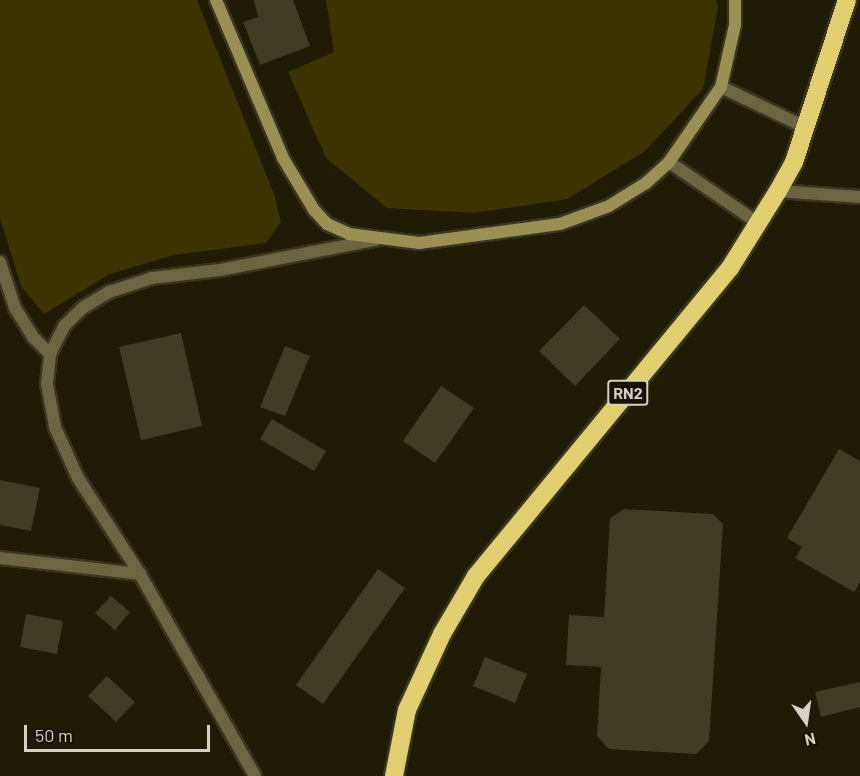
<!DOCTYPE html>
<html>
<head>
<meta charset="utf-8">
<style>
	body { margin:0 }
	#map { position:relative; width:860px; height:776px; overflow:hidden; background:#201b05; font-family:Barlow,sans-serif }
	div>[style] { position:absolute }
	.green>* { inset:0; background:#3c3300 }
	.building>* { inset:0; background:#413c24 }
	.roads { filter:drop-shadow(2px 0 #393520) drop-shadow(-2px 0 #393520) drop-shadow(0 2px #393520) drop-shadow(0 -2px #393520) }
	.street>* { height:12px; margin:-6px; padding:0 6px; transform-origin:6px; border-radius:6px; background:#6c6541 }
	.secondary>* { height:12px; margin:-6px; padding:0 6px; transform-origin:6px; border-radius:6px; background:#9b8f54 }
	.highway>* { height:18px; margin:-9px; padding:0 9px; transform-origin:9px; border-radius:9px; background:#e1ce6e }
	span { translate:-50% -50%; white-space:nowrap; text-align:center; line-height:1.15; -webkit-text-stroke:5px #171200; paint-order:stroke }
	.shield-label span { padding:2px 4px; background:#171200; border:2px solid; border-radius:4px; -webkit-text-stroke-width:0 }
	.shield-label { font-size:16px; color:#d4d2c4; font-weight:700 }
	.north { position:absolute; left:776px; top:692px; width:60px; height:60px; -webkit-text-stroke:4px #171200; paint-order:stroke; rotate:167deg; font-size:16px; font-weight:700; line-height:24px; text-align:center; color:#d4d2c4 }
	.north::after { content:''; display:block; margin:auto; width:21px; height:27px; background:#d4d2c4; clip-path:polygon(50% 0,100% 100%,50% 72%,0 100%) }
	.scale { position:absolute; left:24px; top:725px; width:186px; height:27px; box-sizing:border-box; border:3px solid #d4d2c4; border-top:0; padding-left:8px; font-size:18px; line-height:21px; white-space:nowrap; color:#d4d2c4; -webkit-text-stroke:4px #171200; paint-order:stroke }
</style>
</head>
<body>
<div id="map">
	<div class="green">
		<i style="clip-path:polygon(0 0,197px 0,275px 197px,281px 222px,266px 243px,174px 255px,110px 274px,44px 314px,21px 286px,0 218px)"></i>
		<i style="clip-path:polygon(326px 0,716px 0,718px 7px,703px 89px,644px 152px,567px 199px,474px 213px,387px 208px,326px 158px,288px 72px,334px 52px)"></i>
	</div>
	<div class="building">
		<i style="clip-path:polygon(254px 0,293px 0,310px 46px,260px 65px,243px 22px,258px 17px)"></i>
		<i style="clip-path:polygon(584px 305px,620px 339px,575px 386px,539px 351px)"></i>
		<i style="clip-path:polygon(181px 333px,202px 426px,141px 440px,119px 347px)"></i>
		<i style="clip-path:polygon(285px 346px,310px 356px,285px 416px,260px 407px)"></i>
		<i style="clip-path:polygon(441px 386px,474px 408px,435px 463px,403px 441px)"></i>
		<i style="clip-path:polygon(272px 419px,326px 451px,314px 471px,260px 439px)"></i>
		<i style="clip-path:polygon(839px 449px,860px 461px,860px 582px,854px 592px,795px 558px,802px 547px,787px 538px)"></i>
		<i style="clip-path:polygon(0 480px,40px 488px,31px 531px,0 525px)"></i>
		<i style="clip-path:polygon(624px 509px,713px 514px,723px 524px,709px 741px,696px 754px,609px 749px,597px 736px,601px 667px,566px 665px,569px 615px,604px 617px,610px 518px)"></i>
		<i style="clip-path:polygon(378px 569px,405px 588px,323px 704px,296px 685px)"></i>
		<i style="clip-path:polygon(111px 596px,130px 612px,115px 630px,95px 613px)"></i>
		<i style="clip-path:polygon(26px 614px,63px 621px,57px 654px,20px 647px)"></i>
		<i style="clip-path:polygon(485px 657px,527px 674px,515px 703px,473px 686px)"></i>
		<i style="clip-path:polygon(107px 676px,135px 702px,116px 722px,88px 696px)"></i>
		<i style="clip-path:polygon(860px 682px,860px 707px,821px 717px,815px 692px)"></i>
	</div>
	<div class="roads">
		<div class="street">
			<i style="left:721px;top:87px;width:93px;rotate:25.5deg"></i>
			<i style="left:669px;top:162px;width:108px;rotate:34.4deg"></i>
			<i style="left:778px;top:191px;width:82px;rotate:4.2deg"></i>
			<i style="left:0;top:262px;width:48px;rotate:71.9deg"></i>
			<i style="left:15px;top:308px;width:34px;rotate:58deg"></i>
			<i style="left:33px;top:337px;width:24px;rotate:45deg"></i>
			<i style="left:0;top:558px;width:141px;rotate:6.5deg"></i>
			<i style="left:255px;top:776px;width:232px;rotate:-119.7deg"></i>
			<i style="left:140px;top:574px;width:114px;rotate:-122.9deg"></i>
			<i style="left:78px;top:478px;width:56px;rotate:-114.3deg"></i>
			<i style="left:55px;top:427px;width:44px;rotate:-100.5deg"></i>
			<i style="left:47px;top:384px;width:30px;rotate:-84deg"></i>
			<i style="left:50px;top:354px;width:31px;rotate:-63deg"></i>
			<i style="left:64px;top:326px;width:28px;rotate:-44deg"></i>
			<i style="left:84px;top:307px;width:29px;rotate:-31deg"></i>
			<i style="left:109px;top:292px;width:45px;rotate:-18deg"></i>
			<i style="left:152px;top:278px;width:68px;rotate:-6.7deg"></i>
			<i style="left:220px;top:270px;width:158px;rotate:-11deg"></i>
		</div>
		<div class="secondary">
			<i style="left:216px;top:0;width:172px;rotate:67deg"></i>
			<i style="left:283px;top:158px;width:61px;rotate:59.2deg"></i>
			<i style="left:314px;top:210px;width:19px;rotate:47deg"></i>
			<i style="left:327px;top:224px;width:24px;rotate:24deg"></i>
			<i style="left:349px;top:234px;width:71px;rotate:7.3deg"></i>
			<i style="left:419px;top:243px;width:142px;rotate:-7.7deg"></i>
			<i style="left:560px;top:224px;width:52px;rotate:-20.2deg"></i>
			<i style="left:609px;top:206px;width:44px;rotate:-31.9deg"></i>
			<i style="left:646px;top:183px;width:31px;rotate:-42deg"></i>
			<i style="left:669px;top:162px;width:91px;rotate:-55.3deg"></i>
			<i style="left:721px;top:87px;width:64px;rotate:-77.3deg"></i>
			<i style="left:735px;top:25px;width:25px;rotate:-90deg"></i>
		</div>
		<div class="highway">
			<i style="left:394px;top:776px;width:67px;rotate:-78.9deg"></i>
			<i style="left:407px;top:710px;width:84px;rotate:-65.3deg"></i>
			<i style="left:442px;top:634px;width:67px;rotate:-59.6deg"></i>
			<i style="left:476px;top:576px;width:399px;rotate:-50.5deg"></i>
			<i style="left:730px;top:268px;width:91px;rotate:-58.1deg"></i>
			<i style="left:778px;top:191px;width:33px;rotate:-61deg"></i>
			<i style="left:794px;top:162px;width:170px;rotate:-71.9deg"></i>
		</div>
	</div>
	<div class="shield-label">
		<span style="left:628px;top:393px">RN2</span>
	</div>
	<div class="north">N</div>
	<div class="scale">50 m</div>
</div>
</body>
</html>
